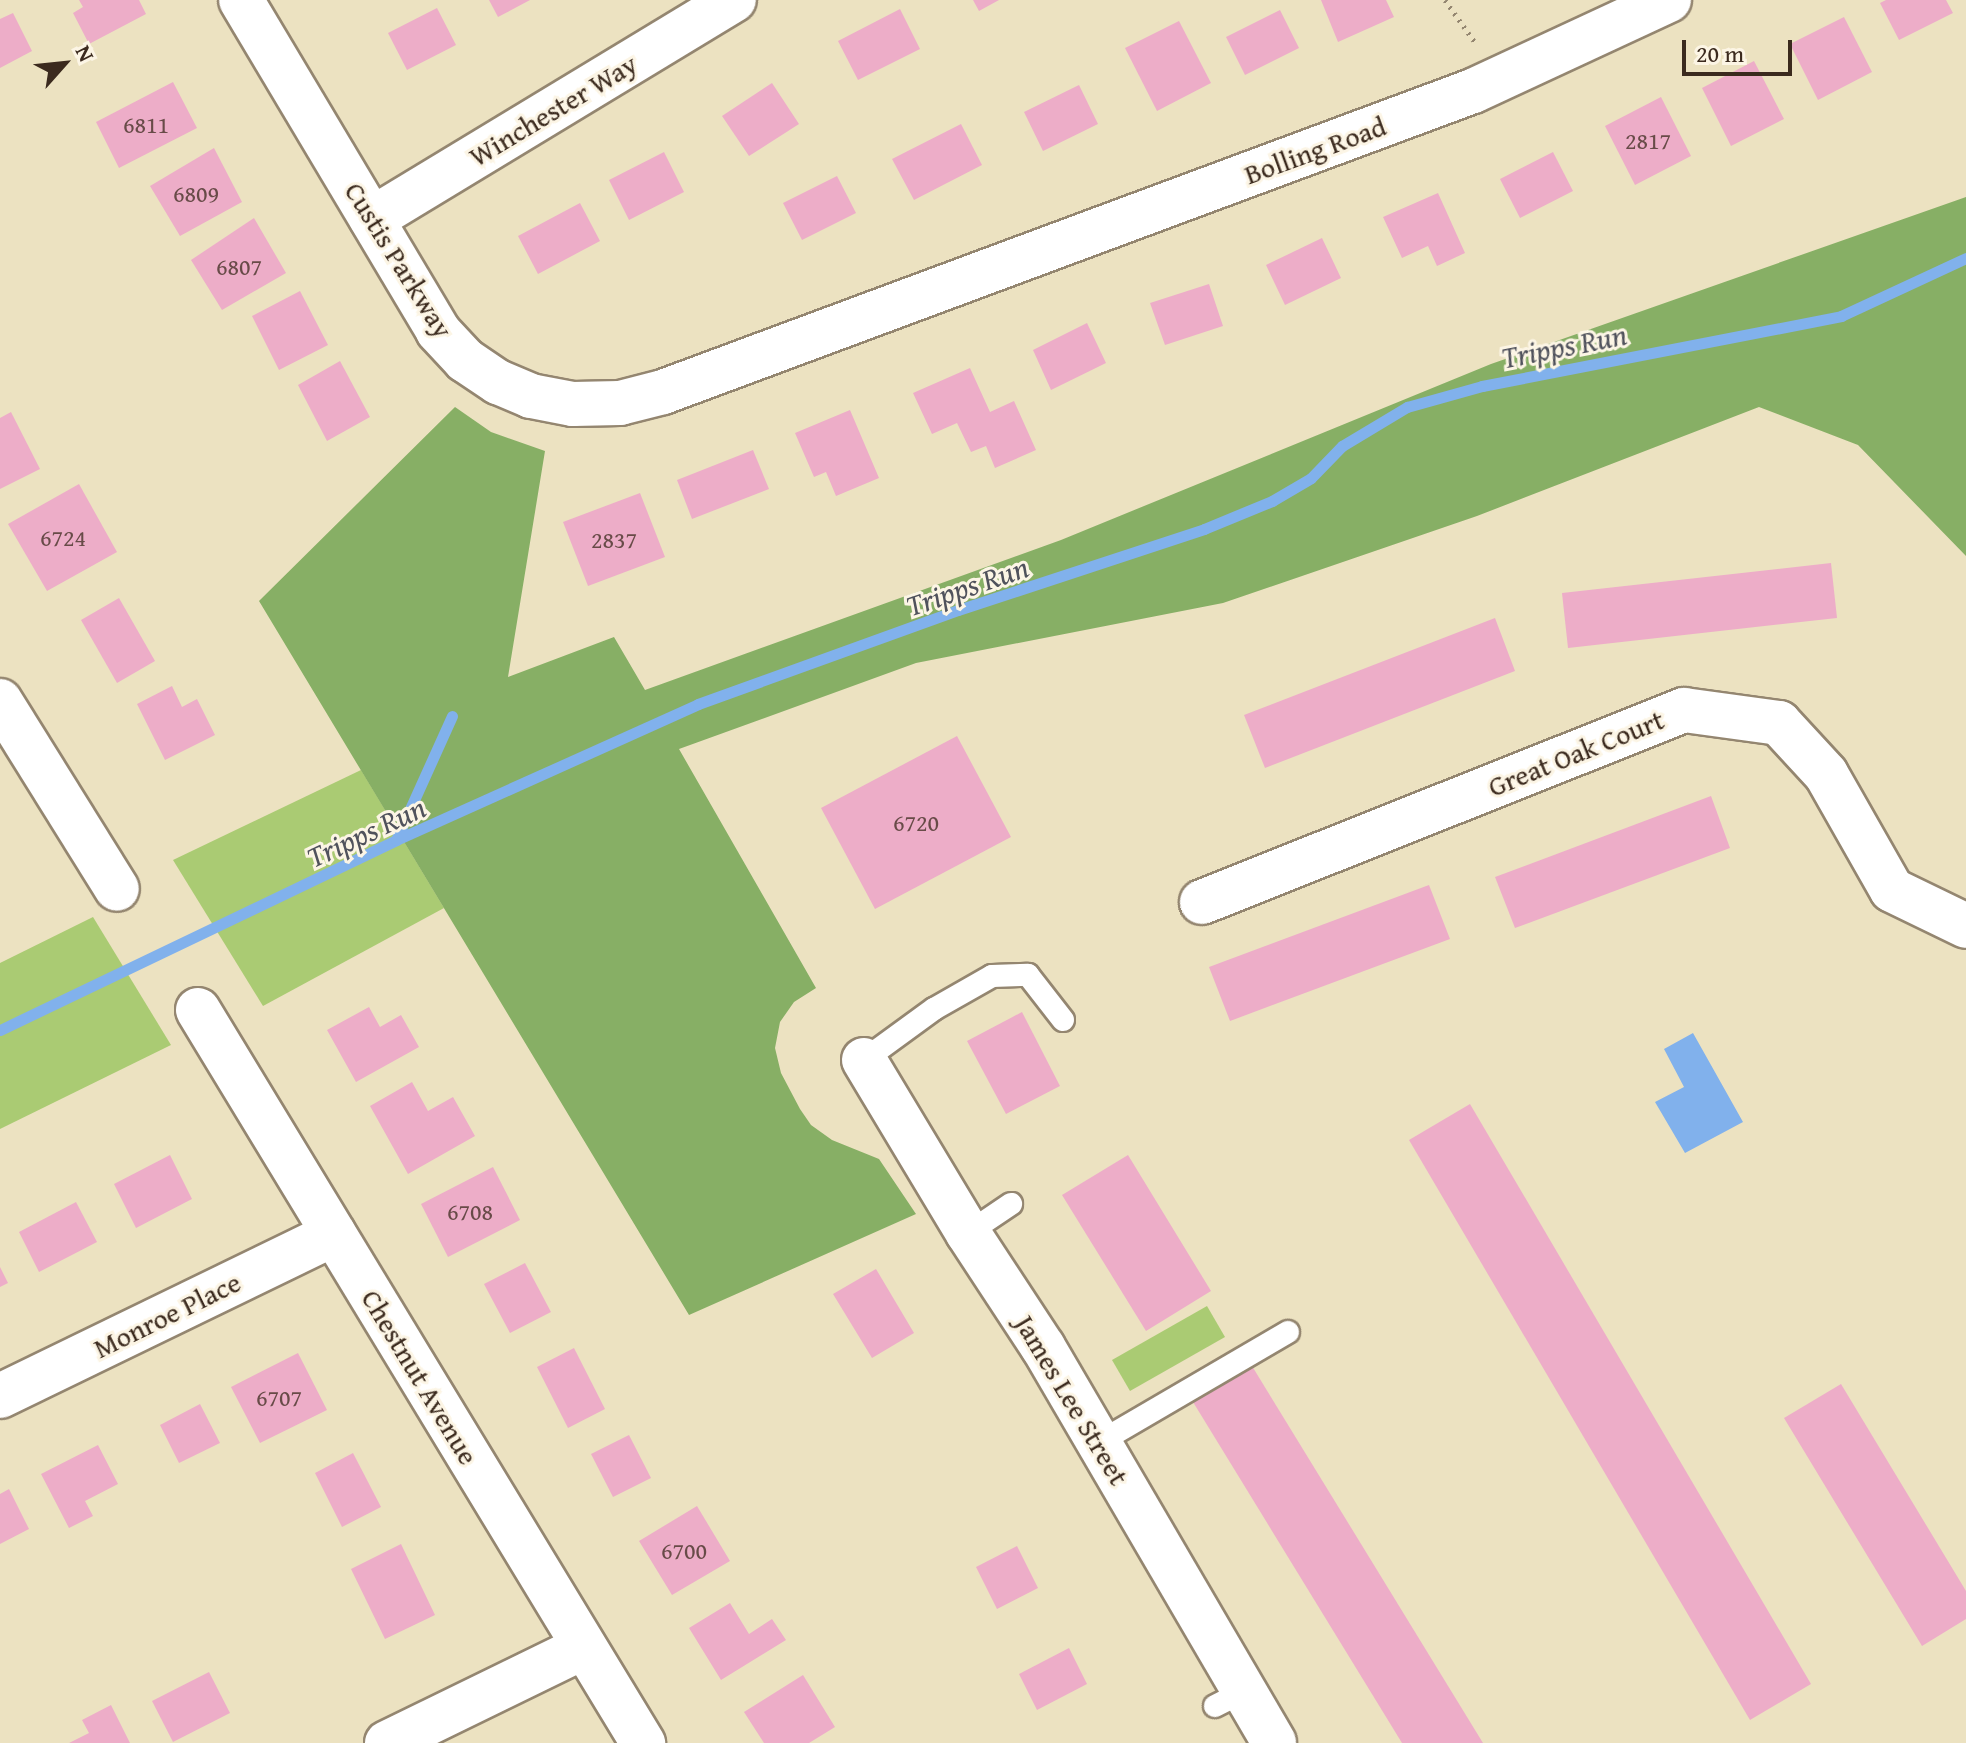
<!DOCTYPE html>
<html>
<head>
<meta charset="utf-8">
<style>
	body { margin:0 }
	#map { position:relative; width:1966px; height:1743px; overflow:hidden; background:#ece2c1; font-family:"Gentium Book Plus",serif }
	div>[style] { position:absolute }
	.green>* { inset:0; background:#aacb73 }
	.forest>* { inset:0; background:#87af65 }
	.water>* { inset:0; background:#81b1ec }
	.stream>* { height:11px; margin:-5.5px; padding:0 5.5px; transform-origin:5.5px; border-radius:5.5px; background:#81b1ec }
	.building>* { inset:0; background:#edadc8 }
	.path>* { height:5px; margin-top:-2.5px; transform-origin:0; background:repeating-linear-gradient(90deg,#948670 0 2px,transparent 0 8px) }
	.roads { filter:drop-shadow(2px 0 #948670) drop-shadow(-2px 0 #948670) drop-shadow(0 2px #948670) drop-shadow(0 -2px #948670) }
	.lane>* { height:22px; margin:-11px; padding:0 11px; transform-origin:11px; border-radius:11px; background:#fff }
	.street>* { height:44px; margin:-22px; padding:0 22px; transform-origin:22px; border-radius:22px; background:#fff }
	span { translate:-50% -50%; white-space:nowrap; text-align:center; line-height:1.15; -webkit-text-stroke:6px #fcf5e5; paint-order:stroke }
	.number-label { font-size:24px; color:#684b48 }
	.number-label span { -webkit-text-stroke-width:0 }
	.street-label { font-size:28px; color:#3b2a1e }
	.water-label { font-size:30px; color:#50525c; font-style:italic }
	.north { position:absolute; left:24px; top:24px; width:80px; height:80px; -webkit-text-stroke:6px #fcf5e5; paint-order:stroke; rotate:63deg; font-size:22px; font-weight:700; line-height:32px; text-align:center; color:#3b2a1e }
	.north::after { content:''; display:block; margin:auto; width:28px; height:36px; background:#3b2a1e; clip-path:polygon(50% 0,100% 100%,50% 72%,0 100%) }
	.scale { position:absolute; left:1682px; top:40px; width:110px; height:36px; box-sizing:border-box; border:4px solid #3b2a1e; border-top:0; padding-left:10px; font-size:24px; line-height:28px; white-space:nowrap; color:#3b2a1e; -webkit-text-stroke:6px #fcf5e5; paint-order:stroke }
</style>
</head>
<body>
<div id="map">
	<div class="green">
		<i style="clip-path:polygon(361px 770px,444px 908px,263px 1006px,173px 860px)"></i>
		<i style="clip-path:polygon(93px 917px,171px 1045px,0 1129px,0 963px)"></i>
		<i style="clip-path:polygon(1207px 1306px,1225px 1337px,1130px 1391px,1112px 1360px)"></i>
	</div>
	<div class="forest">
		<i style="clip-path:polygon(1966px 197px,1966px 556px,1858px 445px,1759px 407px,1477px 516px,1223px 603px,916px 663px,679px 749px,816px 988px,794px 1002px,780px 1022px,775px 1048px,781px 1073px,800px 1109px,811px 1125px,832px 1140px,879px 1159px,916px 1214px,689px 1315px,259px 601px,455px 407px,491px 432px,545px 451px,508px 677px,614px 637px,645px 690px,1061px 540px,1491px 364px)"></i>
	</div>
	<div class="water">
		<i style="clip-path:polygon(1693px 1033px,1743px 1122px,1685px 1153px,1655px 1102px,1684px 1087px,1664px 1049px)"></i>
	</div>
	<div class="stream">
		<i style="left:396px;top:840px;width:136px;rotate:-65.7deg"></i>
		<i style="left:0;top:1030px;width:439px;rotate:-25.6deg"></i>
		<i style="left:396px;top:840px;width:331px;rotate:-24.2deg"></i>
		<i style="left:698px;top:704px;width:276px;rotate:-19.9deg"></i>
		<i style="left:958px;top:610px;width:259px;rotate:-18.2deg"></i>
		<i style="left:1204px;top:529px;width:74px;rotate:-22.4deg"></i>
		<i style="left:1272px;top:501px;width:45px;rotate:-30.5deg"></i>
		<i style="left:1311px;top:478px;width:45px;rotate:-45.9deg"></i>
		<i style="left:1342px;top:446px;width:76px;rotate:-31deg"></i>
		<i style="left:1407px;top:407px;width:78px;rotate:-15.6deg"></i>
		<i style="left:1482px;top:386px;width:366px;rotate:-11deg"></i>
		<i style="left:1841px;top:316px;width:138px;rotate:-24.9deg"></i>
	</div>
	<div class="building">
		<i style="clip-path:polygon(79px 0,139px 0,146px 14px,89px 44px,73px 13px,83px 7px)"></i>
		<i style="clip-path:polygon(489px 0,530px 0,498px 17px)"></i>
		<i style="clip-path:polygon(973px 0,999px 0,979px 11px)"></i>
		<i style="clip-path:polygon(1321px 0,1386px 0,1394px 17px,1338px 42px)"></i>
		<i style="clip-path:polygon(1886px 0,1946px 0,1953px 13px,1899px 40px,1880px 3px)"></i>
		<i style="clip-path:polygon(437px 8px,456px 45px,407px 70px,388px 33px)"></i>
		<i style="clip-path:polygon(900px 9px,920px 49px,858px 80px,838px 41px)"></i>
		<i style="clip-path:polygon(1280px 10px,1299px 48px,1245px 75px,1226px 37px)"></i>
		<i style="clip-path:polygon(13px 13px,32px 51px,0 68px,0 19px)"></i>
		<i style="clip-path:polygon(1844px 17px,1872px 72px,1818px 100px,1790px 44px)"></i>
		<i style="clip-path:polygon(1179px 21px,1211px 83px,1157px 111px,1125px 48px)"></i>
		<i style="clip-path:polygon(1754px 61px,1784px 119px,1731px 146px,1702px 88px)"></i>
		<i style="clip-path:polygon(173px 82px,197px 128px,119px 168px,96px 122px)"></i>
		<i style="clip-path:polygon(772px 83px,799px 124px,749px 156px,722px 116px)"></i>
		<i style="clip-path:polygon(1079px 85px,1098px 124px,1043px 151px,1024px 112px)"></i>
		<i style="clip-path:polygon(1661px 97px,1691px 156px,1635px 185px,1605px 126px)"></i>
		<i style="clip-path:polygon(961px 124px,982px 165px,914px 200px,892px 159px)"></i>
		<i style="clip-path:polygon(214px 148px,242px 202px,180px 236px,150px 186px)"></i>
		<i style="clip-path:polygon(664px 152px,684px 192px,629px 220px,609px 180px)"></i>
		<i style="clip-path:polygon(1553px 152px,1573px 191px,1520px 218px,1500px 179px)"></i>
		<i style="clip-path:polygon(837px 176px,856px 213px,802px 240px,783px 203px)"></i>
		<i style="clip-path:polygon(1438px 193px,1465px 253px,1437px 266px,1428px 246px,1402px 258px,1383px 217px)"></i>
		<i style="clip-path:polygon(580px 203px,600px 241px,538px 274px,518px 236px)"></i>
		<i style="clip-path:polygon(254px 218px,286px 273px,222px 310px,191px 260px)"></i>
		<i style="clip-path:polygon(1322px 238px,1341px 278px,1285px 305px,1266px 265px)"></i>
		<i style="clip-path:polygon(1209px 284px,1223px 326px,1165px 345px,1150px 303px)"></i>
		<i style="clip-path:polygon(300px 291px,328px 345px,279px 370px,252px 316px)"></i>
		<i style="clip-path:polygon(1087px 323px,1106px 363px,1051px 390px,1033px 350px)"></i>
		<i style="clip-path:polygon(340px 361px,370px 417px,327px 441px,298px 385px)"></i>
		<i style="clip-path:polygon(970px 368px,990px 412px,1014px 401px,1036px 450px,995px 468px,986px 446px,971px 452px,957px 423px,932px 434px,913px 393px)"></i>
		<i style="clip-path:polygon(850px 410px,879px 478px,836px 496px,826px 472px,814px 477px,795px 433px)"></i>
		<i style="clip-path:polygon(11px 412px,40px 469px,0 489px,0 418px)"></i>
		<i style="clip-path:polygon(753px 450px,769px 489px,692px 519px,677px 480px)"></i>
		<i style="clip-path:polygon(79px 484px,117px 552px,47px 591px,8px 524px)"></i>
		<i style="clip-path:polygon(640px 493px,665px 557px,588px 586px,563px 522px)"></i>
		<i style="clip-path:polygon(1831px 563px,1837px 618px,1568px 648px,1562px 593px)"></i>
		<i style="clip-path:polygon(119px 598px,155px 661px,117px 683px,81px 620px)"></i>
		<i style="clip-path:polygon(1495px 618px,1515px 671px,1265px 768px,1244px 715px)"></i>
		<i style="clip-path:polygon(172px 686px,182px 707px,197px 699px,215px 735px,165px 760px,137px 704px)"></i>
		<i style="clip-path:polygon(957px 736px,1011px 837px,875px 909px,821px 808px)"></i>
		<i style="clip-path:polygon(1711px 796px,1730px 848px,1515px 928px,1495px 877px)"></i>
		<i style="clip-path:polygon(1429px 885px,1450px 939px,1230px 1021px,1209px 967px)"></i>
		<i style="clip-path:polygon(369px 1007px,380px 1027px,401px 1015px,419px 1047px,356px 1082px,327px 1030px)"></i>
		<i style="clip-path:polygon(1022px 1012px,1060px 1086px,1006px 1114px,967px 1041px)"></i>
		<i style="clip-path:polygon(412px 1082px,428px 1111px,453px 1097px,475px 1136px,408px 1174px,370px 1106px)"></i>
		<i style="clip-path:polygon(1470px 1104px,1811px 1684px,1750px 1720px,1409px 1140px)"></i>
		<i style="clip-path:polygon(170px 1155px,192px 1199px,136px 1228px,114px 1184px)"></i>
		<i style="clip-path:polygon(1128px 1155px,1211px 1291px,1146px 1331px,1062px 1195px)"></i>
		<i style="clip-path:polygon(493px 1167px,520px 1220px,448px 1257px,421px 1204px)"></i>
		<i style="clip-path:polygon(76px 1202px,97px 1242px,39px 1272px,19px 1232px)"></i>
		<i style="clip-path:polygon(525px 1263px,551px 1312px,510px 1333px,484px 1284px)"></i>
		<i style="clip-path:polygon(0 1267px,8px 1283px,0 1287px)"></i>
		<i style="clip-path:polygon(876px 1269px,914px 1333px,872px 1358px,833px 1294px)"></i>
		<i style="clip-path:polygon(574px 1348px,605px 1409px,568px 1428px,537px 1367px)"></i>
		<i style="clip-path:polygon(298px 1353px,327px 1410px,260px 1443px,231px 1387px)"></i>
		<i style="clip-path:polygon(1252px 1366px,1483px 1743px,1402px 1743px,1193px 1402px)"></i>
		<i style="clip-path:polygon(1841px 1384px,1966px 1591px,1966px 1619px,1922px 1646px,1784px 1418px)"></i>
		<i style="clip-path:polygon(200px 1404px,220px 1443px,179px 1463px,160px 1425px)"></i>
		<i style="clip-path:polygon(629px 1435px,651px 1478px,613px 1497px,591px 1454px)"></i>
		<i style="clip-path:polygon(98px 1445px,118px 1484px,85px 1501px,93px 1516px,69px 1528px,41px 1474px)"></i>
		<i style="clip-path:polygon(353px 1453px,381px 1507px,342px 1527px,315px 1473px)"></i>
		<i style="clip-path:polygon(9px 1489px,29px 1529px,0 1544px,0 1494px)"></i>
		<i style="clip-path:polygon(697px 1506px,730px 1561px,672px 1595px,639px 1541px)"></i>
		<i style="clip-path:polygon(401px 1544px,435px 1615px,385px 1639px,351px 1569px)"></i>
		<i style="clip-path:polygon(1017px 1546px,1038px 1588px,997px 1609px,976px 1567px)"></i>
		<i style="clip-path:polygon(730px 1603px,749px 1634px,772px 1619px,786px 1640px,721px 1680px,689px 1628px)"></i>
		<i style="clip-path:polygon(1069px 1648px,1087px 1684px,1037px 1710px,1019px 1674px)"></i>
		<i style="clip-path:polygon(209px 1672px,230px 1713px,173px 1742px,152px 1701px)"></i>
		<i style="clip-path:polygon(803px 1675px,835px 1727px,809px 1743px,764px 1743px,744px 1712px)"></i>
		<i style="clip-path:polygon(111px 1705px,130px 1743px,69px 1743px,89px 1733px,82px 1720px)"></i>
	</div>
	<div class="path">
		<i style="left:1445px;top:0;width:55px;rotate:54.6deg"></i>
	</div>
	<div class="roads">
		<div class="lane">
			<i style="left:864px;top:1060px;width:87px;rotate:-36.1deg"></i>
			<i style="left:934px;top:1009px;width:67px;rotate:-29.6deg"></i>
			<i style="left:992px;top:976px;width:36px;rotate:-2deg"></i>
			<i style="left:1028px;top:975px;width:57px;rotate:52.1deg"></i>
			<i style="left:968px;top:1233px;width:52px;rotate:-34deg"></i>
			<i style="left:1098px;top:1443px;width:220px;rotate:-30.3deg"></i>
			<i style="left:1215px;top:1706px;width:31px;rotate:-27deg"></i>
		</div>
		<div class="street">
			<i style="left:241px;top:0;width:385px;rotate:59.2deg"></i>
			<i style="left:438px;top:331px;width:40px;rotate:47deg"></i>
			<i style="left:465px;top:360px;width:40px;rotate:34deg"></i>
			<i style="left:498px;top:382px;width:36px;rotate:23deg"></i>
			<i style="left:531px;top:396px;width:43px;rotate:10.8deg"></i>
			<i style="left:573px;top:404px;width:47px;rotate:-1.2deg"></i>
			<i style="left:620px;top:403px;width:44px;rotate:-14.3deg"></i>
			<i style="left:663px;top:392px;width:864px;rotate:-20.39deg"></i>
			<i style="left:1473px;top:91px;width:216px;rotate:-24.9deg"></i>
			<i style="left:372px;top:219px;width:423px;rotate:-31.2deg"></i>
			<i style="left:0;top:701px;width:221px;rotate:58.1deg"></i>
			<i style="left:1202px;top:902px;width:519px;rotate:-21.72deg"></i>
			<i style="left:1684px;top:710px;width:96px;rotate:7.8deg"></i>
			<i style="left:1779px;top:723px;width:69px;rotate:47.3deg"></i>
			<i style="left:1826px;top:774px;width:133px;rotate:60.4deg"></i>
			<i style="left:1892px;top:890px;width:82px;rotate:25.9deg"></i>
			<i style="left:198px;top:1010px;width:858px;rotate:58.74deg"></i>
			<i style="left:864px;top:1060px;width:202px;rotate:59deg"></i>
			<i style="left:968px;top:1233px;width:136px;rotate:56.7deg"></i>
			<i style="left:1043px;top:1347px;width:458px;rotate:59.7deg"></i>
			<i style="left:0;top:1396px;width:371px;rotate:-25.9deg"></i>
			<i style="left:387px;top:1743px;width:219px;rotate:-26deg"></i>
		</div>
	</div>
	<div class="number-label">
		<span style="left:146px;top:125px">6811</span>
		<span style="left:1648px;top:141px">2817</span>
		<span style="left:196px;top:194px">6809</span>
		<span style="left:239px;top:267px">6807</span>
		<span style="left:63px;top:538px">6724</span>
		<span style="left:614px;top:540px">2837</span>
		<span style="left:916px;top:823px">6720</span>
		<span style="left:470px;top:1212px">6708</span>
		<span style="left:279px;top:1398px">6707</span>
		<span style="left:684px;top:1551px">6700</span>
	</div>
	<div class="street-label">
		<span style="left:553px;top:110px;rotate:-31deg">Winchester Way</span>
		<span style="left:1315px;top:150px;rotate:-20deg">Bolling Road</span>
		<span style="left:399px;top:260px;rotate:58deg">Custis Parkway</span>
		<span style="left:1576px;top:753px;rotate:-22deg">Great Oak Court</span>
		<span style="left:167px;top:1315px;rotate:-26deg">Monroe Place</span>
		<span style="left:420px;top:1377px;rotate:59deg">Chestnut Avenue</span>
		<span style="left:1072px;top:1400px;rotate:59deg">James Lee Street</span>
	</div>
	<div class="water-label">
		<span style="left:1564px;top:346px;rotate:-11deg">Tripps Run</span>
		<span style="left:967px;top:586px;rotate:-19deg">Tripps Run</span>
		<span style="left:366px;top:832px;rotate:-25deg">Tripps Run</span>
	</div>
	<div class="north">N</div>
	<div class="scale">20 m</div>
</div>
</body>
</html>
